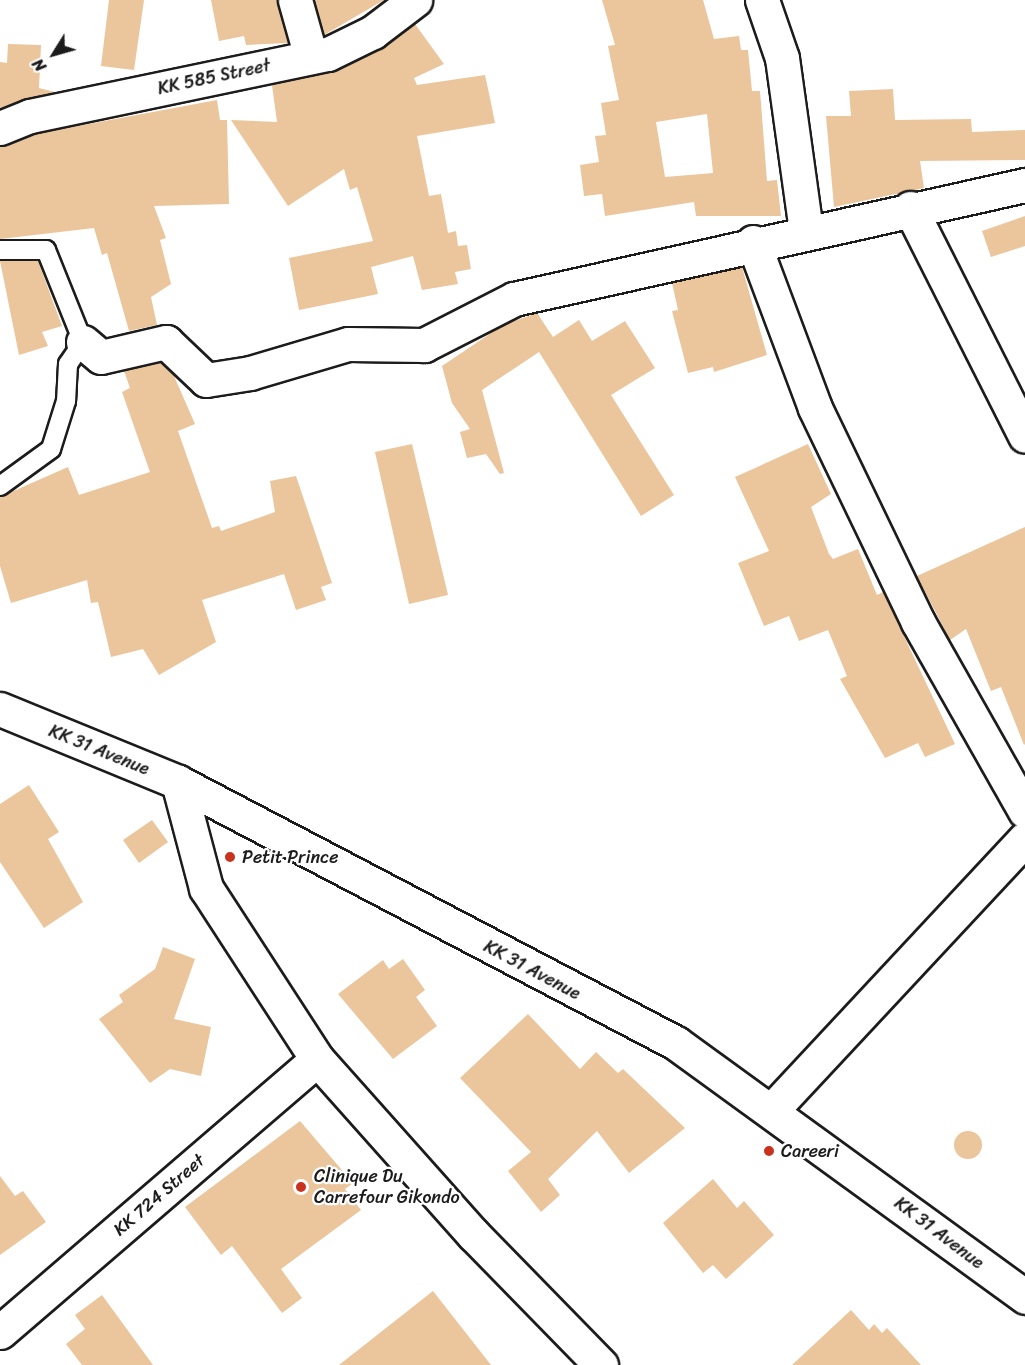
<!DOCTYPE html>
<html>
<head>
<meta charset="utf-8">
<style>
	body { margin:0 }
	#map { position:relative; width:1025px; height:1365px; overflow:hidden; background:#fff; font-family:Sriracha,sans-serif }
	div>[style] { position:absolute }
	.building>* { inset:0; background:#ebc59b }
	.round { border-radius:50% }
	.roads { filter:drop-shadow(2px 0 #1c1c1c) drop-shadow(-2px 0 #1c1c1c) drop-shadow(0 2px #1c1c1c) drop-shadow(0 -2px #1c1c1c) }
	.lane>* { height:18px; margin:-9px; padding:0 9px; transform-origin:9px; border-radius:9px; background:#fff }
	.street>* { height:33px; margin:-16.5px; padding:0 16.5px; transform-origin:16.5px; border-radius:16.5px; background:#fff }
	.secondary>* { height:33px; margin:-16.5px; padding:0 16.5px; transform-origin:16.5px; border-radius:16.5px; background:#fff }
	.dots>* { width:16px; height:16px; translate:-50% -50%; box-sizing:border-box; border:3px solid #fff; border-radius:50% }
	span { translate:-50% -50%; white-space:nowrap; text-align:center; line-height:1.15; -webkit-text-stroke:4.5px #fff; paint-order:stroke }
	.street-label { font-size:18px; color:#1c1c1c }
	.poi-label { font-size:18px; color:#1c1c1c }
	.left { translate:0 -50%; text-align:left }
	.north { position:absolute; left:24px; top:24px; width:60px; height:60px; -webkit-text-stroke:4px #fff; paint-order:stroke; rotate:233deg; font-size:16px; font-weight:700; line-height:24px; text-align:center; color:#1c1c1c }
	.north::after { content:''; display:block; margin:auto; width:21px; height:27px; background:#1c1c1c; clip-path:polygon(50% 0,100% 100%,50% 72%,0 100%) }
</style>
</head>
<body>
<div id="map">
	<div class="building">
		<i style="clip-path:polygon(109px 0,144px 0,134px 70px,101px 66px)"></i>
		<i style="clip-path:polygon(211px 0,277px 0,288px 43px,246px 45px,244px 36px,219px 41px)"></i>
		<i style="clip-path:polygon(314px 0,384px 0,324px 35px)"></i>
		<i style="clip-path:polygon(evenodd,602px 0,703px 0,714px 39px,739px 36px,741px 50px,748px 50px,752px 91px,760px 91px,767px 181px,777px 180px,781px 216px,696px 216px,694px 202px,605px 216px,602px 194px,584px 196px,580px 165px,599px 162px,595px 136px,606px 135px,601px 103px,619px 100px,608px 46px,615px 45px,602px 0,707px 114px,713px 173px,665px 177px,656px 122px,707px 114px)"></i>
		<i style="clip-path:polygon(415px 24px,444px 64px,414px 78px,417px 85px,485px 75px,490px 98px,495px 123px,417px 136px,429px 196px,441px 194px,448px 233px,456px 231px,458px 246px,467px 245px,471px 269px,455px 272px,458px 284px,422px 290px,413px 256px,371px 267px,378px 294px,299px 310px,289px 258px,373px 241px,357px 187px,350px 190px,344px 169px,288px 206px,231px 120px,277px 122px,272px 85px,336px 71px,381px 49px)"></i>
		<i style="clip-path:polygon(8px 44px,41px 45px,39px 88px,55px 92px,0 108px,0 62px,7px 63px)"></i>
		<i style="clip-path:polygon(893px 89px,895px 120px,971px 119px,972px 132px,1025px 130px,1025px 160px,920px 161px,924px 188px,834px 207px,826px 116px,851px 116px,849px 91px)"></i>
		<i style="clip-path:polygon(217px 100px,220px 120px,227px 120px,229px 204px,154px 206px,166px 238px,160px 240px,171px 284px,151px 297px,157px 325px,129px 331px,107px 253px,102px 255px,94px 228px,0 239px,0 146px,35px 134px)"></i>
		<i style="clip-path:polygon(1025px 216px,1025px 246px,991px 257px,982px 231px)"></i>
		<i style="clip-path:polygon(0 261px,38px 261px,62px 326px,42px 332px,48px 346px,19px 355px)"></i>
		<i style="clip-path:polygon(742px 267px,767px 355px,714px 372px,713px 367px,688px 373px,672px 311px,678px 310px,672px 283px)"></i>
		<i style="clip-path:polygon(537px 313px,553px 337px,579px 320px,592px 341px,625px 321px,655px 368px,611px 395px,674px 495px,641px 516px,539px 352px,482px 390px,504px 473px,500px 474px,486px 454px,467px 458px,460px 432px,470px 429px,452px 403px,442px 366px,503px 325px)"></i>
		<i style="clip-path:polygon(160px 363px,174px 376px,195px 424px,178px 431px,212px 528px,219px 526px,221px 531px,275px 512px,270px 481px,296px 476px,332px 583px,321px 587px,326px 600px,296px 610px,284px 574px,202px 600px,216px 642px,159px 675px,143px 649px,111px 657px,98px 602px,91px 603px,87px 580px,11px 603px,0 566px,0 497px,68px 467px,79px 495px,150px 472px,122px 392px,130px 388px,124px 371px)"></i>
		<i style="clip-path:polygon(412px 444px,448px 595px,409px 604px,375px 452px)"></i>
		<i style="clip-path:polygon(808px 444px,831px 494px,811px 507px,829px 554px,833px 559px,858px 549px,877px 595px,883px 592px,955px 744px,925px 757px,918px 743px,885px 758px,840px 679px,847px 676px,828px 630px,799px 641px,789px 616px,764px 626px,738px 563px,769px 551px,735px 477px)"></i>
		<i style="clip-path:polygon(1025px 527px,1025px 744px,1024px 745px,1001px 687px,991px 691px,966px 629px,950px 640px,917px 576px)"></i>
		<i style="clip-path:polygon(29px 785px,59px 832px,48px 839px,83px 902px,44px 928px,0 862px,0 804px)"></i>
		<i style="clip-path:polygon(152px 820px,168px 842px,139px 863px,123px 840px)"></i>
		<i style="clip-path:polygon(163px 947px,195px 959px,174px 1019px,211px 1027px,201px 1076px,170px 1069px,150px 1083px,99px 1019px,123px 1002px,119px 995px,155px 969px)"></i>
		<i style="clip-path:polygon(403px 959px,425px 990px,416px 997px,437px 1026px,393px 1059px,338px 994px,383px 960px,389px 969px)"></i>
		<i style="clip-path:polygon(528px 1014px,580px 1069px,596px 1052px,618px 1073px,623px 1069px,685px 1128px,629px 1173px,597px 1131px,548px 1179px,560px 1195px,541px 1212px,508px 1171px,531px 1152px,460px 1078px)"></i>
		<i style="clip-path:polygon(300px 1121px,353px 1183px,345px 1189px,361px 1210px,281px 1269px,302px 1298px,282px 1313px,232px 1246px,221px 1255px,185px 1207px)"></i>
		<i class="round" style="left:954px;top:1131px;width:28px;height:28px"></i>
		<i style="clip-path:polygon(0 1176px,15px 1196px,23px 1191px,46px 1222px,0 1255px)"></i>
		<i style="clip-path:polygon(713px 1179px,737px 1208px,744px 1201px,774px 1235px,726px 1279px,713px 1265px,703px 1273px,663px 1223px)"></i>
		<i style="clip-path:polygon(433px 1291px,491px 1365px,339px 1365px)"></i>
		<i style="clip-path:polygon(102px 1295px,153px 1365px,82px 1365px,66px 1344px,85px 1329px,75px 1315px)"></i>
		<i style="clip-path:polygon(851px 1310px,869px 1330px,874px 1324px,882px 1333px,887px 1328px,921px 1365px,792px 1365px)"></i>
	</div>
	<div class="roads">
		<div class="lane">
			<i style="left:0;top:250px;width:46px"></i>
			<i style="left:46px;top:250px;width:99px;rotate:68.1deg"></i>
			<i style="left:83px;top:342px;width:27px;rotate:124deg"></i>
			<i style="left:68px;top:364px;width:37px;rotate:93deg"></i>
			<i style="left:66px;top:401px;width:50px;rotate:107.4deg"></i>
			<i style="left:51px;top:449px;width:63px;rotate:144deg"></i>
		</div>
		<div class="street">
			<i style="left:295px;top:0;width:59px;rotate:74.3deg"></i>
			<i style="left:762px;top:0;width:61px;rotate:71deg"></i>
			<i style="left:782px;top:58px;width:175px;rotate:82.1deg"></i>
			<i style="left:0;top:128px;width:32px;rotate:-22deg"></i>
			<i style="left:30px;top:116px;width:304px;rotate:-11.8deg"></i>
			<i style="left:328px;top:54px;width:50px;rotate:-26.1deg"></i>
			<i style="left:373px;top:32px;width:53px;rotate:-37.3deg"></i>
			<i style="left:910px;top:208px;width:255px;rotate:63.2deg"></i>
			<i style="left:753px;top:242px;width:177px;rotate:69.5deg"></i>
			<i style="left:815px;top:408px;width:237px;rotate:64.3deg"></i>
			<i style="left:918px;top:622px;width:217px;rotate:60.5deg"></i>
			<i style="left:83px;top:342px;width:23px;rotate:40deg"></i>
			<i style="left:101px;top:357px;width:67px;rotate:-13deg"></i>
			<i style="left:166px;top:342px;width:55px;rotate:43.5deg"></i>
			<i style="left:206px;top:380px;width:45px;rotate:-9deg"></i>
			<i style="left:250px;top:373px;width:102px;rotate:-16.5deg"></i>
			<i style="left:348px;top:344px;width:76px;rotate:0.8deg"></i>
			<i style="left:424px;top:345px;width:101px;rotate:-27.1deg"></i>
			<i style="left:514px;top:299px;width:524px;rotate:-12.58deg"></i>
			<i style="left:178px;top:782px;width:110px;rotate:75.2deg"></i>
			<i style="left:206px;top:888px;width:204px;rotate:57deg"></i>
			<i style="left:317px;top:1059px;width:236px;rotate:48.3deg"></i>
			<i style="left:474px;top:1235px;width:182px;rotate:45.7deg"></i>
			<i style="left:773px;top:1109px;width:369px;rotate:-47deg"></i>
			<i style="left:0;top:1332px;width:418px;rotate:-40.7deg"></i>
		</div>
		<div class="secondary">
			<i style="left:0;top:709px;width:192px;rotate:22.3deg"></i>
			<i style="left:178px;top:782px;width:562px;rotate:27.66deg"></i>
			<i style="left:676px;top:1043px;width:432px;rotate:36deg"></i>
		</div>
	</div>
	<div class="dots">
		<i style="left:230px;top:857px;background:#c8321e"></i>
		<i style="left:769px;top:1151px;background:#c8321e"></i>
		<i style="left:301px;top:1187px;background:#c8321e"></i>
	</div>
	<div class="street-label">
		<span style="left:214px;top:77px;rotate:-12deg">KK 585 Street</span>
		<span style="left:99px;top:750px;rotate:22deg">KK 31 Avenue</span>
		<span style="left:532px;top:970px;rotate:28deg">KK 31 Avenue</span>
		<span style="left:159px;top:1195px;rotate:-41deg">KK 724 Street</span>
		<span style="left:939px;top:1233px;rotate:37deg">KK 31 Avenue</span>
	</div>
	<div class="poi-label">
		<span class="left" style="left:242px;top:857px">Petit Prince</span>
		<span class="left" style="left:781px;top:1151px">Careeri</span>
		<span class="left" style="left:314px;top:1187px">Clinique Du<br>Carrefour Gikondo</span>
	</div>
	<div class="north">N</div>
</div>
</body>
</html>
